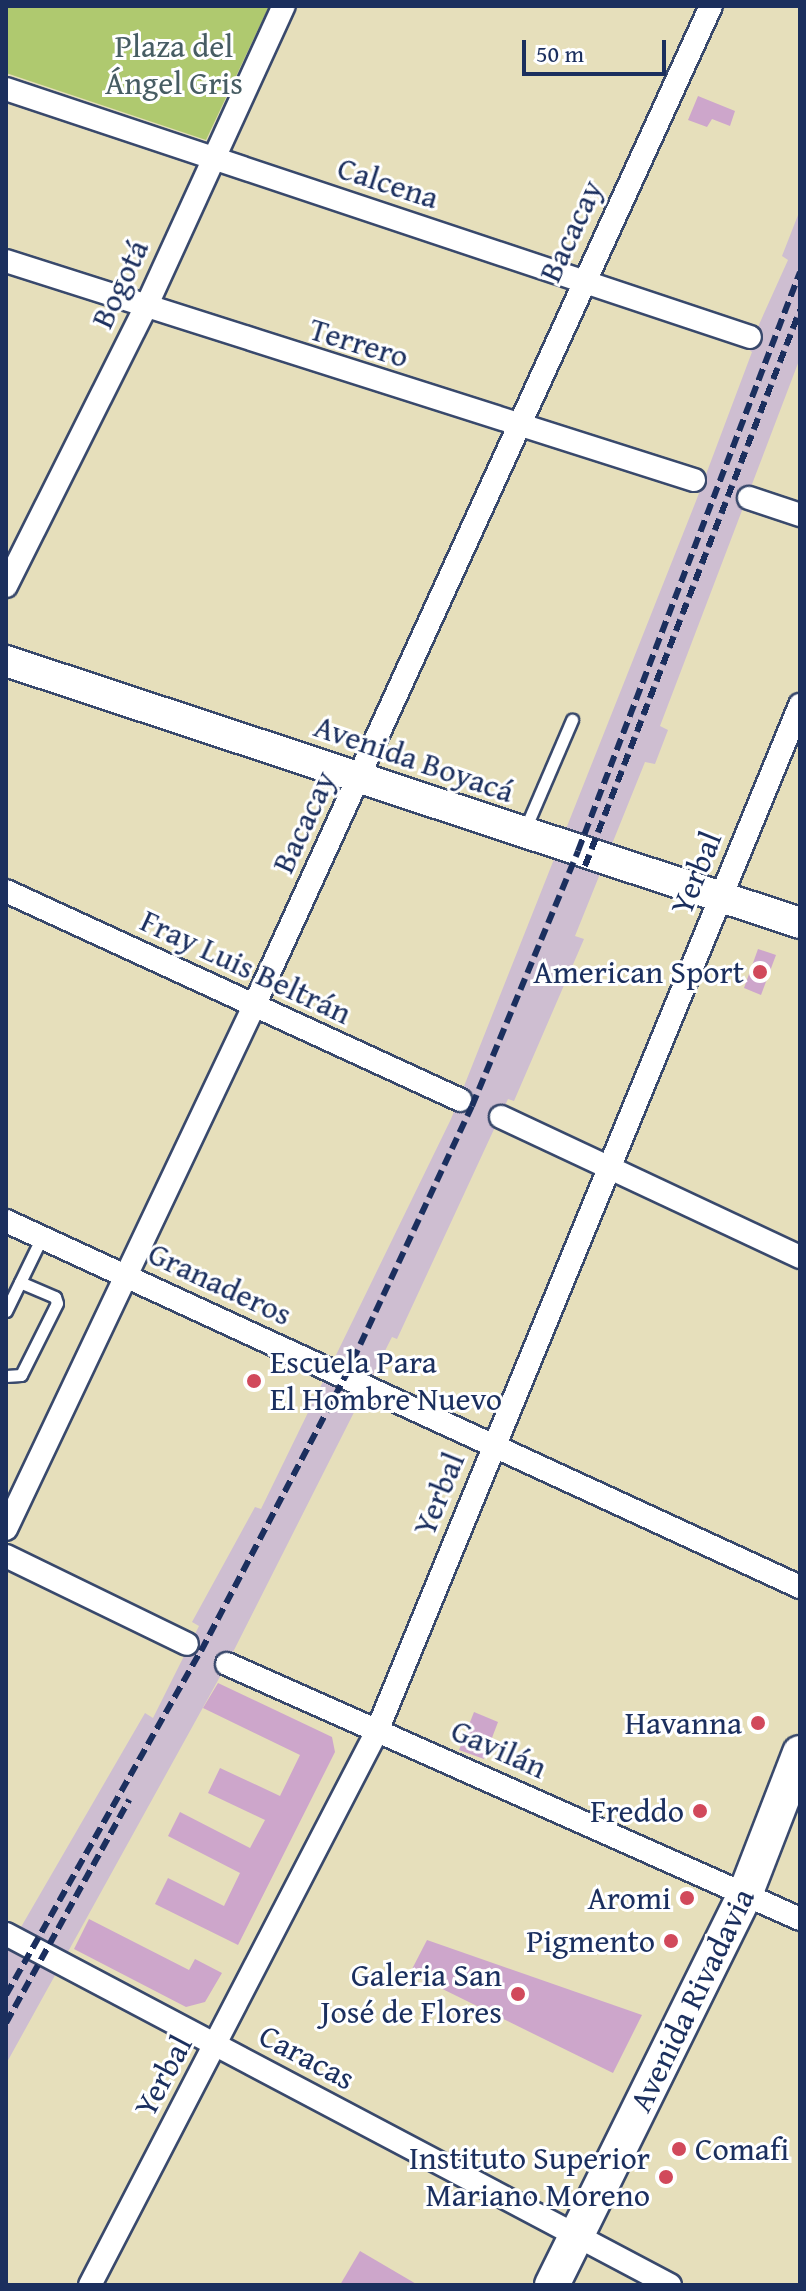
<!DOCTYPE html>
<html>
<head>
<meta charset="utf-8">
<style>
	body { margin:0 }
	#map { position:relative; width:806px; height:2291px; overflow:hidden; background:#e6dfbb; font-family:"Gentium Book Plus",serif }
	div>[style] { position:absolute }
	.industrial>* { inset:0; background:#cebed1 }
	.green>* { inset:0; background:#afc96f }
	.building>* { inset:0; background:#cda6cb }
	.roads { filter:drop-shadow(2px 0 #39496c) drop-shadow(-2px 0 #39496c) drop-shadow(0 2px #39496c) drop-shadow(0 -2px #39496c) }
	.service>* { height:11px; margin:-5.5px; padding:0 5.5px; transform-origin:5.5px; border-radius:5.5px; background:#fff }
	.minor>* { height:22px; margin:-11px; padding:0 11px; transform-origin:11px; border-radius:11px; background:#fff }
	.secondary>* { height:30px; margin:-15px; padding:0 15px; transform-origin:15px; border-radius:15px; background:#fff }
	.primary>* { height:34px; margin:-17px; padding:0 17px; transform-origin:17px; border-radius:17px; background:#fff }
	.rail>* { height:6px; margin-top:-3px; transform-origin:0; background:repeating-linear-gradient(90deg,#1b2f5e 0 12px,transparent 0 18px) }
	.dots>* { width:22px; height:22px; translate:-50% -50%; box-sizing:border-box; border:4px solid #fff; border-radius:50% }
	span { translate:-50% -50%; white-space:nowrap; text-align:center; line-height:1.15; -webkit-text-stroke:6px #fff; paint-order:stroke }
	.park-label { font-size:32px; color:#475d63 }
	.street-label { font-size:32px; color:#1b2f5e }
	.poi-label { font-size:32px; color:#1b2f5e }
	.right { translate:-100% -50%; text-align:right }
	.left { translate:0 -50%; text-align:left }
	.frame { position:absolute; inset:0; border:8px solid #1b2f5e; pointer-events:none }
	.scale { position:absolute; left:522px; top:40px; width:144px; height:36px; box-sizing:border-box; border:4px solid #1b2f5e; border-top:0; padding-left:10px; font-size:24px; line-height:28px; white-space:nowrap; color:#1b2f5e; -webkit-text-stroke:6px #fff; paint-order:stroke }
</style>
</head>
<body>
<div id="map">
	<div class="industrial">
		<i style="clip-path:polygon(800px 210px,800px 358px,660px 726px,668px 730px,655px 764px,645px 762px,575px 936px,584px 939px,514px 1101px,508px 1099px,397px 1339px,392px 1337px,227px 1664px,6px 2064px,6px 1953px,145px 1713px,153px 1718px,199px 1626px,192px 1622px,255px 1507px,261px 1509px,451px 1119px,696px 501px,752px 352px,748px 349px,788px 260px,782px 256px)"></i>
	</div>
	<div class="green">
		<i style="clip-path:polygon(6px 6px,269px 6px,206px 140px,6px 73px)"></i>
	</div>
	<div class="building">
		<i style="clip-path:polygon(698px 96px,735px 111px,730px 126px,712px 119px,707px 127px,688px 120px)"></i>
		<i style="clip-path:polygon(758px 949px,776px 955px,761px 995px,744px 988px)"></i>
		<i style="clip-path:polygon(218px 1683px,332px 1737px,335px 1752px,238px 1945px,155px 1904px,168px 1878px,224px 1906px,240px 1873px,168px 1836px,180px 1812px,250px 1848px,265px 1820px,208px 1793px,220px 1768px,280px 1796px,300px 1755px,203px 1708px)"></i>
		<i style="clip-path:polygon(474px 1712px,498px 1722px,484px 1759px,459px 1750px)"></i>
		<i style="clip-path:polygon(89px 1919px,189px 1970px,195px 1959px,222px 1973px,205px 2002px,186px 2007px,74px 1949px)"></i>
		<i style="clip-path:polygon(427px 1940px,642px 2015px,613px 2073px,410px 1973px)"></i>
		<i style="clip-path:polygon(360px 2251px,418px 2285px,340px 2285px)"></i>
	</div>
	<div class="roads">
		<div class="service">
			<i style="left:525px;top:829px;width:119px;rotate:-66.7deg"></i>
			<i style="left:6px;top:1311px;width:82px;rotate:-64.1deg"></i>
			<i style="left:6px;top:1376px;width:15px;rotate:-4deg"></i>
			<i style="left:21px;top:1375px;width:80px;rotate:-63.4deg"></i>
			<i style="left:57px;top:1303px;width:6px;rotate:-108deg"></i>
			<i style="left:55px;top:1297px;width:38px;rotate:-157deg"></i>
		</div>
		<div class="minor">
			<i style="left:6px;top:89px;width:784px;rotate:18.43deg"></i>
			<i style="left:6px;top:261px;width:722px;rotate:17.66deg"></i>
			<i style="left:749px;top:498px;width:54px;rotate:18.4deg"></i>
			<i style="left:6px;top:586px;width:310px;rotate:-63.4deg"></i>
			<i style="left:145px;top:309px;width:333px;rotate:-65.4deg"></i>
			<i style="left:6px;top:891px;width:500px;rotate:24.7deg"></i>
			<i style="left:501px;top:1117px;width:330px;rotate:25.1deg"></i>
			<i style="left:6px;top:1221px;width:874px;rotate:24.75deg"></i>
			<i style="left:6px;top:1529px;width:579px;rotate:-64.63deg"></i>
			<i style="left:254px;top:1006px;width:1099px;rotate:-65.44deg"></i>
			<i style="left:6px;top:1556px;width:201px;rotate:25.9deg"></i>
			<i style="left:227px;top:1664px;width:627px;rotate:23.99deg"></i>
			<i style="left:6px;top:1934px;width:751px;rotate:27.86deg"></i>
			<i style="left:90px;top:2285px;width:624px;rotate:-62.61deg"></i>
			<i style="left:377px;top:1731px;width:1110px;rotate:-67.59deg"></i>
		</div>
		<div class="secondary">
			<i style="left:6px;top:661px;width:836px;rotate:18.26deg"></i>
		</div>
		<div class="primary">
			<i style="left:552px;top:2285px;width:438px;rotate:-63.7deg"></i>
			<i style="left:746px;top:1892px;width:149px;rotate:-68.8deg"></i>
		</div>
	</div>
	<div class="rail">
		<i style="left:585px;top:866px;width:596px;rotate:-68.86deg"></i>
		<i style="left:6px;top:1995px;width:395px;rotate:-60.5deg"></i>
		<i style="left:201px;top:1651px;width:310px;rotate:-62.3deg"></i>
		<i style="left:345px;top:1377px;width:299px;rotate:-64.9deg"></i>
		<i style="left:472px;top:1106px;width:276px;rotate:-67.4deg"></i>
		<i style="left:578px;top:851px;width:620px;rotate:-69.02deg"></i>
		<i style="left:6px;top:2023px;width:255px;rotate:-61.1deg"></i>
	</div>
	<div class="dots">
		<i style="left:760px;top:972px;background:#d1495b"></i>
		<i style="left:254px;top:1381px;background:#d1495b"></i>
		<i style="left:758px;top:1723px;background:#d1495b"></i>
		<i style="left:700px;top:1811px;background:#d1495b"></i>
		<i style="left:687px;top:1898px;background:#d1495b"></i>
		<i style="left:671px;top:1941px;background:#d1495b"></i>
		<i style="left:518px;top:1994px;background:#d1495b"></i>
		<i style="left:679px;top:2149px;background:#d1495b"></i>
		<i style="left:666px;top:2177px;background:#d1495b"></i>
	</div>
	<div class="park-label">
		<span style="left:174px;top:65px">Plaza del<br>Ángel Gris</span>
	</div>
	<div class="street-label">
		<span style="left:388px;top:183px;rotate:18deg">Calcena</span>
		<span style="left:571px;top:231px;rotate:-65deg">Bacacay</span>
		<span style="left:120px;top:284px;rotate:-65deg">Bogotá</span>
		<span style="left:359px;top:343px;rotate:17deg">Terrero</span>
		<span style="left:414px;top:759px;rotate:19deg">Avenida Boyacá</span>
		<span style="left:304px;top:822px;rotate:-65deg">Bacacay</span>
		<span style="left:696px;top:873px;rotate:-68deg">Yerbal</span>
		<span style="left:246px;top:967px;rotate:25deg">Fray Luis Beltrán</span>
		<span style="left:220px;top:1284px;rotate:25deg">Granaderos</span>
		<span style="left:439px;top:1494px;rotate:-68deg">Yerbal</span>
		<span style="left:499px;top:1749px;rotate:24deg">Gavilán</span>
		<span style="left:692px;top:2000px;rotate:-64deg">Avenida Rivadavia</span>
		<span style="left:307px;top:2057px;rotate:28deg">Caracas</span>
		<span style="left:163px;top:2076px;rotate:-62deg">Yerbal</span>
	</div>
	<div class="poi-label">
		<span class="right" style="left:744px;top:972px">American Sport</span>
		<span class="left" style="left:270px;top:1381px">Escuela Para<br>El Hombre Nuevo</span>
		<span class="right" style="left:742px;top:1723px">Havanna</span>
		<span class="right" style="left:684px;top:1811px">Freddo</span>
		<span class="right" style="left:671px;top:1898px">Aromi</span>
		<span class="right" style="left:655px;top:1941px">Pigmento</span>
		<span class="right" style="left:502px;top:1994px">Galeria San<br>José de Flores</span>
		<span class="left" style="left:695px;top:2149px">Comafi</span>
		<span class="right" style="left:650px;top:2177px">Instituto Superior<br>Mariano Moreno</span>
	</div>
	<div class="frame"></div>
	<div class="scale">50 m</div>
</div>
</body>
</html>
